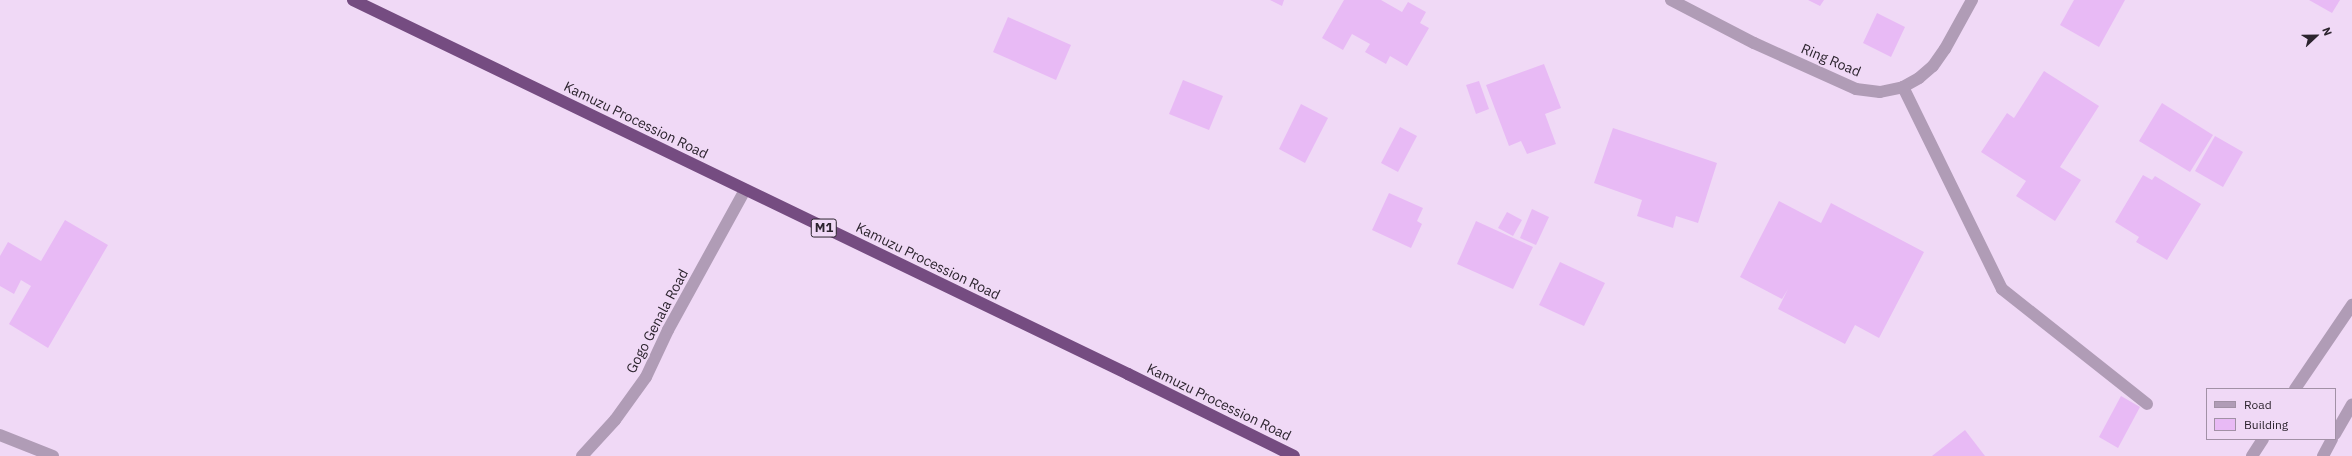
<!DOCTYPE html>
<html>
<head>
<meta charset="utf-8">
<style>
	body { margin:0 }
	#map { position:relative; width:2352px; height:456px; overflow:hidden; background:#f0d9f6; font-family:"IBM Plex Sans",sans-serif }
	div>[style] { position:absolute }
	.building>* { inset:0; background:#e8baf5 }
	.minor>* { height:12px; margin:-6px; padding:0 6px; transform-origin:6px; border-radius:6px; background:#b09cb6 }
	.highway>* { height:12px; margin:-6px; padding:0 6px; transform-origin:6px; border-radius:6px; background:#754c81 }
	span { translate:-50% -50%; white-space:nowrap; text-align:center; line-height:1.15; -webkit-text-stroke:4px #f0d9f6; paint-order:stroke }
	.shield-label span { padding:1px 3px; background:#f0d9f6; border:1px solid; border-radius:3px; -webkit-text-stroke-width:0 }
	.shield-label { font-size:13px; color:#2c242e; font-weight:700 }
	.street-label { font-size:14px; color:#2c242e }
	.legend { position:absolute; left:2206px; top:388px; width:130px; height:52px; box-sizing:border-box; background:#f0d9f6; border:1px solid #a291a6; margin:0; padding:5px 7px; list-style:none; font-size:12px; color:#2c242e }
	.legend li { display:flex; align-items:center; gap:8px; height:20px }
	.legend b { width:20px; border:1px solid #a291a6 }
	.north { position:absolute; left:2296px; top:16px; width:40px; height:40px; -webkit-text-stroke:3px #f0d9f6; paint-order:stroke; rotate:68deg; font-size:11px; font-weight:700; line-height:16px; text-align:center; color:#2c242e }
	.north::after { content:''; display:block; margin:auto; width:14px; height:18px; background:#2c242e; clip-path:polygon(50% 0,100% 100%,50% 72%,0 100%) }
</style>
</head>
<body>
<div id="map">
	<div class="building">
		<i style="clip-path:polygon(1270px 0,1284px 0,1282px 6px)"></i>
		<i style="clip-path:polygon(1344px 0,1381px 0,1402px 12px,1408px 2px,1426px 12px,1420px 23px,1429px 28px,1407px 66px,1390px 56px,1386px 64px,1365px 52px,1370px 44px,1352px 34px,1343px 50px,1322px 38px)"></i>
		<i style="clip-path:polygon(1808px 0,1824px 0,1820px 6px)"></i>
		<i style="clip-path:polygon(2074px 0,2125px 0,2099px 47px,2060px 25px)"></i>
		<i style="clip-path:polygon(2309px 0,2340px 0,2332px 13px)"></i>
		<i style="clip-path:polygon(1877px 13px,1905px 27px,1891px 57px,1863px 43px)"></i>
		<i style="clip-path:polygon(1008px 17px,1071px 45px,1056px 80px,993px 52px)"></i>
		<i style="clip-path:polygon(1544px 64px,1561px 108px,1545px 114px,1556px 144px,1527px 154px,1521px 141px,1509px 146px,1486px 85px)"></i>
		<i style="clip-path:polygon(2044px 71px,2099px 106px,2060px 167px,2081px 180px,2055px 221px,2016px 196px,2026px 181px,1981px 152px,2007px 113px,2014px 118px)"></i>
		<i style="clip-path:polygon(1183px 80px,1223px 96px,1209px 130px,1169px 114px)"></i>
		<i style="clip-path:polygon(1479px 81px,1489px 109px,1476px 114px,1466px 85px)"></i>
		<i style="clip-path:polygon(2162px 103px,2213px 135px,2190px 172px,2139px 141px)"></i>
		<i style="clip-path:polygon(1301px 104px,1328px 118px,1305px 163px,1279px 149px)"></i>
		<i style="clip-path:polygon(1400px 127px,1417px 136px,1398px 172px,1381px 163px)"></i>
		<i style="clip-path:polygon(1613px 128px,1717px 163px,1698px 223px,1676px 216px,1673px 228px,1637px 216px,1642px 200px,1594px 183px)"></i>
		<i style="clip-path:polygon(2215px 136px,2243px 152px,2223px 187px,2195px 171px)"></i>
		<i style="clip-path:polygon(2143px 175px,2152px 180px,2155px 176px,2201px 204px,2167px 260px,2136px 242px,2139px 237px,2115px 222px)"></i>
		<i style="clip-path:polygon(1389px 193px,1423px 208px,1417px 221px,1422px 224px,1411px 248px,1372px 230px)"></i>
		<i style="clip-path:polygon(1779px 201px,1821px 223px,1831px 203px,1924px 252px,1879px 338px,1855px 325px,1845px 344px,1778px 309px,1788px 289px,1782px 299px,1740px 277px)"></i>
		<i style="clip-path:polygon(1532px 209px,1549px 217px,1536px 245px,1520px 238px)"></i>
		<i style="clip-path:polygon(1507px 212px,1522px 220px,1513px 236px,1498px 228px)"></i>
		<i style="clip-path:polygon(65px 220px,108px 245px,48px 348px,9px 324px,31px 286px,21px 280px,14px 294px,0 286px,0 256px,8px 242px,41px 261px)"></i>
		<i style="clip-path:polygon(1476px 221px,1533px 247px,1513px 289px,1457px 264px)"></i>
		<i style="clip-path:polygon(1560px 262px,1605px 283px,1584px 326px,1539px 305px)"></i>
		<i style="clip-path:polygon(2121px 396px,2140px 407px,2118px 448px,2099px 437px)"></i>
		<i style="clip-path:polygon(1965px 430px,1985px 456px,1932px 456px)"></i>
	</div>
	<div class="minor">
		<i style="left:1671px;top:0;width:93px;rotate:27.4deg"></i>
		<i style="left:1754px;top:43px;width:112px;rotate:24.3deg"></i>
		<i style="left:1856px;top:89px;width:24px;rotate:7deg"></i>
		<i style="left:1880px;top:92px;width:24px;rotate:-12deg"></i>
		<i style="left:1903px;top:87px;width:18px;rotate:-29deg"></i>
		<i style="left:1919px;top:78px;width:18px;rotate:-41deg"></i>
		<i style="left:1933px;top:66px;width:21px;rotate:-55deg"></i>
		<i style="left:1945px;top:49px;width:56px;rotate:-61.1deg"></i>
		<i style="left:1903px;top:87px;width:225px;rotate:63.9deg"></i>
		<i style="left:2002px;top:289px;width:185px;rotate:38.4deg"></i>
		<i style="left:2295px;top:389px;width:102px;rotate:-55.8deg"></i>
		<i style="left:2335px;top:434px;width:34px;rotate:-60deg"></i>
		<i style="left:0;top:435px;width:57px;rotate:21.6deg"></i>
		<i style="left:582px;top:456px;width:49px;rotate:-47.5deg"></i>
		<i style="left:615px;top:420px;width:53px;rotate:-54.2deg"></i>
		<i style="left:646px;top:377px;width:52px;rotate:-64.9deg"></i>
		<i style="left:668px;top:330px;width:160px;rotate:-61.2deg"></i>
		<i style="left:2252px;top:456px;width:20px;rotate:-57deg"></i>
		<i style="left:2323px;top:456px;width:19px;rotate:-62deg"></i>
	</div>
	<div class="highway">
		<i style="left:353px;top:0;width:861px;rotate:25.76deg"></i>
		<i style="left:1128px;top:374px;width:185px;rotate:26.3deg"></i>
	</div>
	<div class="shield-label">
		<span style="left:824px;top:228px">M1</span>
	</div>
	<div class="street-label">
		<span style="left:1831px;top:60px;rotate:23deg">Ring Road</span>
		<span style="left:636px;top:120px;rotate:26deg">Kamuzu Procession Road</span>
		<span style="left:928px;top:261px;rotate:26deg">Kamuzu Procession Road</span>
		<span style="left:657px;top:321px;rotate:-62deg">Gogo Genala Road</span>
		<span style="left:1219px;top:402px;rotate:26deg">Kamuzu Procession Road</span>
	</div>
	<ul class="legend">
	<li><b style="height:5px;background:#b09cb6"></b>Road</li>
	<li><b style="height:11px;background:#e8baf5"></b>Building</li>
	</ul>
	<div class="north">N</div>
</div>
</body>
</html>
